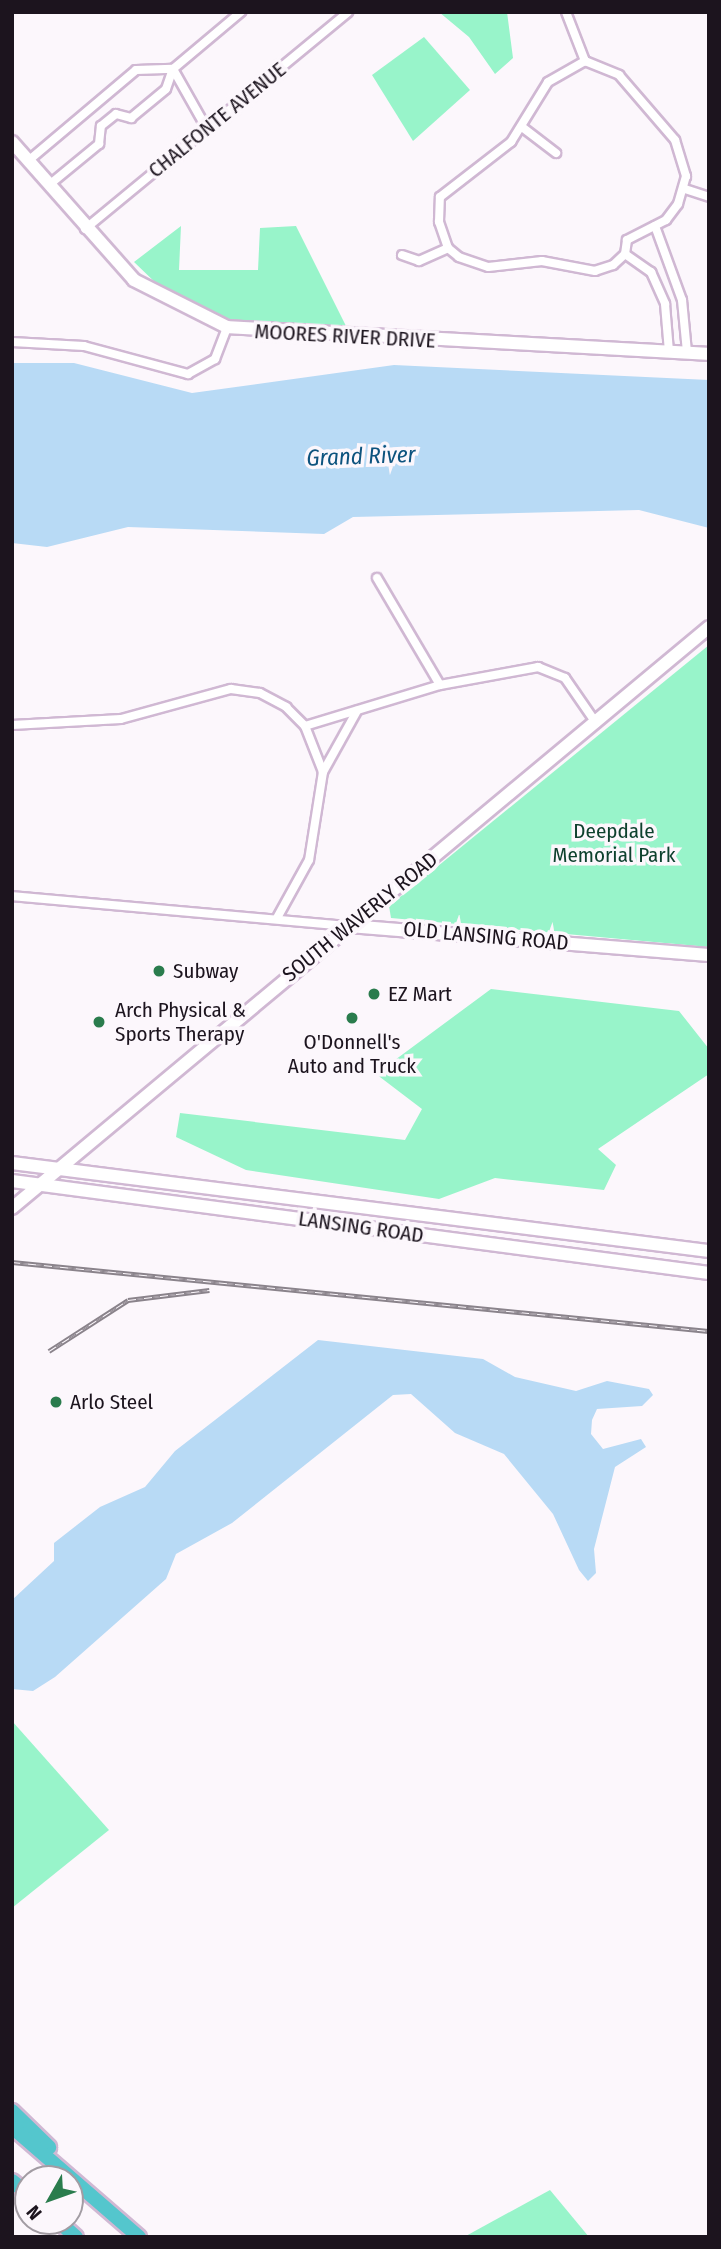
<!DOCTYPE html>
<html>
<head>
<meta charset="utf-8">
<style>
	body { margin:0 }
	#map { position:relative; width:721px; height:2249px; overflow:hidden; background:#fcf7fc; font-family:"Fira Sans Condensed",sans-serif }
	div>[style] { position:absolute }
	.green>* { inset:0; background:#98f4ca }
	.water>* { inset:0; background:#b8daf5 }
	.roads { filter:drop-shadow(2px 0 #d0b8d3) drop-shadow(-2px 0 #d0b8d3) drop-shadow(0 2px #d0b8d3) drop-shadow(0 -2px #d0b8d3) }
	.street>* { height:8px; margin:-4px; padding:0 4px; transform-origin:4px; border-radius:4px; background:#fff }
	.secondary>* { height:12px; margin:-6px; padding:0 6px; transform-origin:6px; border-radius:6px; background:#fff }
	.highway>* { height:14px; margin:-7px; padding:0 7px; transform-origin:7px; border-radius:7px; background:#54c6cd }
	.rail>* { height:5px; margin-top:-2.5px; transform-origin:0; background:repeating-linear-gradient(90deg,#fcf7fc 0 8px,#8a838b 0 16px); box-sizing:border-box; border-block:2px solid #8a838b }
	.dots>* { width:19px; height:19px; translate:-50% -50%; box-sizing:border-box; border:4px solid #fcf7fc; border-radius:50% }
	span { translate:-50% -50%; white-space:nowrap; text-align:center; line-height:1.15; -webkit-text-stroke:7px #fcf7fc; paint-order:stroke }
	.street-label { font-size:21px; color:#1c141e }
	.park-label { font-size:21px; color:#0e412e }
	.poi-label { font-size:21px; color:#1c141e }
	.left { translate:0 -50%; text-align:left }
	.water-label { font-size:23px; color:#0d537e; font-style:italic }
	.frame { position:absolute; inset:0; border:14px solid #1c141e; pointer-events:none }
	.north { position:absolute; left:14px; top:2165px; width:70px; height:70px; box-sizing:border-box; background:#fcf7fc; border:2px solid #a29ca3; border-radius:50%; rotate:230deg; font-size:19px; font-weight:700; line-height:28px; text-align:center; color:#1c141e }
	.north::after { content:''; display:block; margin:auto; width:24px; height:32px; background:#2a7c4d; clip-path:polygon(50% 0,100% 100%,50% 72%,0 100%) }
</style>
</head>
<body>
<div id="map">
	<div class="green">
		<i style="clip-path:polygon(439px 12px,507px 12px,513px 58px,495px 74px,469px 37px)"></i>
		<i style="clip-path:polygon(424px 37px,470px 90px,413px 141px,372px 75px)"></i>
		<i style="clip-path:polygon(181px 226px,179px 270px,258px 270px,260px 228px,296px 226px,348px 330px,254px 325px,217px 316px,159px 286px,134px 262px)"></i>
		<i style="clip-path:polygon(709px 645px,709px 947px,391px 918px,389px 906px)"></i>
		<i style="clip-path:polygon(491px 989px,679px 1011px,709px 1049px,709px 1074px,598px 1149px,616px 1165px,604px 1190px,495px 1178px,439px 1199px,246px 1170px,176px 1137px,180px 1113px,405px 1140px,422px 1109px,376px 1074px)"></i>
		<i style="clip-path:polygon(12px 1721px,109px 1830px,12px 1908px)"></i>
		<i style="clip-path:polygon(550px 2190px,589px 2237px,464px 2237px)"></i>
	</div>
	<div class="water">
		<i style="clip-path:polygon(12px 363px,74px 363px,192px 393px,394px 365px,709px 380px,709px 528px,639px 510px,353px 517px,324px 534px,128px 527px,47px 547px,12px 543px)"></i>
		<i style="clip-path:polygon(318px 1340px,483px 1359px,515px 1377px,576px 1391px,607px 1381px,649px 1389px,653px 1395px,642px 1406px,597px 1409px,592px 1420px,591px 1434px,603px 1449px,641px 1439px,646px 1447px,615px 1467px,594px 1549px,596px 1573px,588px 1581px,579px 1570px,553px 1514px,504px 1454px,455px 1433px,411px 1394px,393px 1395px,232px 1523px,176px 1554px,166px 1579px,55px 1677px,33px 1691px,12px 1689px,12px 1600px,54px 1561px,54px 1543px,100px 1507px,145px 1487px,175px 1451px)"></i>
	</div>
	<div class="roads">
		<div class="street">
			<i style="left:566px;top:12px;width:53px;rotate:68.8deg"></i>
			<i style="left:585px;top:61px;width:37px;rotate:22deg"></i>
			<i style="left:619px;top:75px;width:86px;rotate:49.3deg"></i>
			<i style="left:675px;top:140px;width:38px;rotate:73deg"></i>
			<i style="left:686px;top:176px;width:29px;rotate:106deg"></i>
			<i style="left:678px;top:204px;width:20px;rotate:127deg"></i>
			<i style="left:666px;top:220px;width:44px;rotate:152.9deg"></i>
			<i style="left:627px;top:240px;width:14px;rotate:98deg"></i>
			<i style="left:625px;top:254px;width:16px;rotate:137deg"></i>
			<i style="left:613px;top:265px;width:19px;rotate:162deg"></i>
			<i style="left:595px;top:271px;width:54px;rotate:-169.3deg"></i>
			<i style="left:542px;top:261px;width:54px;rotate:173.7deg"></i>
			<i style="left:488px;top:267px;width:31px;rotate:-161deg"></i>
			<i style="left:459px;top:257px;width:14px;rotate:-141deg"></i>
			<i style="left:448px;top:248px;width:28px;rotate:-109deg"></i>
			<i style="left:439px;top:222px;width:25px;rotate:-88deg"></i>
			<i style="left:440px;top:197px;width:90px;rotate:-37.8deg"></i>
			<i style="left:511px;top:142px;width:70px;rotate:-58.3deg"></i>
			<i style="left:548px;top:82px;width:43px;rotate:-29.6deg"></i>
			<i style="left:173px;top:69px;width:69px;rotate:60.5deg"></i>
			<i style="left:522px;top:127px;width:43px;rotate:37.4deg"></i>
			<i style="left:28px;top:161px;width:141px;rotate:-40.1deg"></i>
			<i style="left:136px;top:70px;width:37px;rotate:-2deg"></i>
			<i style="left:173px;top:69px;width:89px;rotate:-40deg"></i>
			<i style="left:49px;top:185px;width:65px;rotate:-39.4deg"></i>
			<i style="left:99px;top:144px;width:18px;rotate:-84deg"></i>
			<i style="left:101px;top:126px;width:19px;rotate:-39deg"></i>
			<i style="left:116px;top:114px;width:16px;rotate:15deg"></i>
			<i style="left:131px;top:118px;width:45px;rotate:-39.6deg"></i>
			<i style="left:166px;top:89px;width:21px;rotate:-71deg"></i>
			<i style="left:685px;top:189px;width:25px;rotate:18deg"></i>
			<i style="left:655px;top:226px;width:79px;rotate:70deg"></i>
			<i style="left:682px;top:300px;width:52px;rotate:84.5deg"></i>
			<i style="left:85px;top:229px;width:341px;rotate:-39.5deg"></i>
			<i style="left:625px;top:254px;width:32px;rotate:35deg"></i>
			<i style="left:651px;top:272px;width:35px;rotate:66deg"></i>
			<i style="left:665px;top:304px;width:48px;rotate:85.2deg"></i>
			<i style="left:402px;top:255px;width:18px;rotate:19deg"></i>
			<i style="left:419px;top:261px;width:32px;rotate:-24deg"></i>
			<i style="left:12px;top:342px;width:72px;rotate:3.2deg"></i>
			<i style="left:84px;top:346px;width:108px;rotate:15.1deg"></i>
			<i style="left:188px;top:374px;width:31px;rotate:-29deg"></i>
			<i style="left:215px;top:359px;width:34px;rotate:-69deg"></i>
			<i style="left:377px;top:578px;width:124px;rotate:59.5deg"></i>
			<i style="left:12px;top:725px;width:109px;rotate:-3.2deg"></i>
			<i style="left:121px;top:719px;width:114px;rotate:-15.3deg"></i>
			<i style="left:231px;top:689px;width:29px;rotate:8deg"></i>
			<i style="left:260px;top:693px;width:30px;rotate:28deg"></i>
			<i style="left:286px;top:707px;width:27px;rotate:45deg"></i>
			<i style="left:305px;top:726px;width:49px;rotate:68.6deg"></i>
			<i style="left:323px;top:772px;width:89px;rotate:99deg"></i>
			<i style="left:309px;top:860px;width:66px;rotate:118.9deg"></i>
			<i style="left:305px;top:726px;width:141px;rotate:-16.9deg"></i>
			<i style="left:440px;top:685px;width:100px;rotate:-10.4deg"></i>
			<i style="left:538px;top:667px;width:29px;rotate:22deg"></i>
			<i style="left:565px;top:678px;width:55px;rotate:55.4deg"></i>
			<i style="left:323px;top:772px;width:70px;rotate:-60.9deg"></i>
			<i style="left:12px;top:896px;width:338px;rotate:5.1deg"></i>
		</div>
		<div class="secondary">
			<i style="left:12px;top:142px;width:184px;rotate:48.5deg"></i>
			<i style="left:134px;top:280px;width:104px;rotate:26.8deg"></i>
			<i style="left:227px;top:327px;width:483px;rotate:3.2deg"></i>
			<i style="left:349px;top:926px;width:361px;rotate:4.6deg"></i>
			<i style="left:12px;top:1163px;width:703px;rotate:7.2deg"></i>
			<i style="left:12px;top:1181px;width:703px;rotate:7.52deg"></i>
			<i style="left:12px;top:1208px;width:907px;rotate:-39.81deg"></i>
		</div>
		<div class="highway">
			<i style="left:12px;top:2111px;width:52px;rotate:44.2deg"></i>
			<i style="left:12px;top:2127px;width:168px;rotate:40.9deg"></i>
			<i style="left:12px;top:2181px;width:21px;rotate:39deg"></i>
			<i style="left:58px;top:2221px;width:24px;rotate:42deg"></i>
		</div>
	</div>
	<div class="rail">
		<i style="left:12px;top:1262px;width:700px;rotate:5.65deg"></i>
		<i style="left:49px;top:1351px;width:94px;rotate:-32.8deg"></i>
		<i style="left:128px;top:1300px;width:82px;rotate:-7deg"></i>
	</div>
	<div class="dots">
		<i style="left:159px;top:971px;background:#2a7c4d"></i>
		<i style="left:374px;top:994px;background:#2a7c4d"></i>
		<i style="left:352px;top:1018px;background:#2a7c4d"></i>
		<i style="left:99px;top:1022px;background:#2a7c4d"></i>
		<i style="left:56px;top:1402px;background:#2a7c4d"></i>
	</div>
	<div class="street-label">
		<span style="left:217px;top:120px;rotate:-39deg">CHALFONTE AVENUE</span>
		<span style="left:345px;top:336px;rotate:3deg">MOORES RIVER DRIVE</span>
		<span style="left:360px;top:917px;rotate:-39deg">SOUTH WAVERLY ROAD</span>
		<span style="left:486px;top:936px;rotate:5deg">OLD LANSING ROAD</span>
		<span style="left:361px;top:1227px;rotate:8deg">LANSING ROAD</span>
	</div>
	<div class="park-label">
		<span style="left:614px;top:843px">Deepdale<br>Memorial Park</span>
	</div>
	<div class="poi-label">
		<span class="left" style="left:173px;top:971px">Subway</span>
		<span class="left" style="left:388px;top:994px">EZ Mart</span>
		<span class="left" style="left:115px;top:1022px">Arch Physical &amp;<br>Sports Therapy</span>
		<span style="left:352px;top:1054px">O'Donnell's<br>Auto and Truck</span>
		<span class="left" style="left:70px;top:1402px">Arlo Steel</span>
	</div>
	<div class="water-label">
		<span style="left:361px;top:456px;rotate:-2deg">Grand River</span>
	</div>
	<div class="frame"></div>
	<div class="north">N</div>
</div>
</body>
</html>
